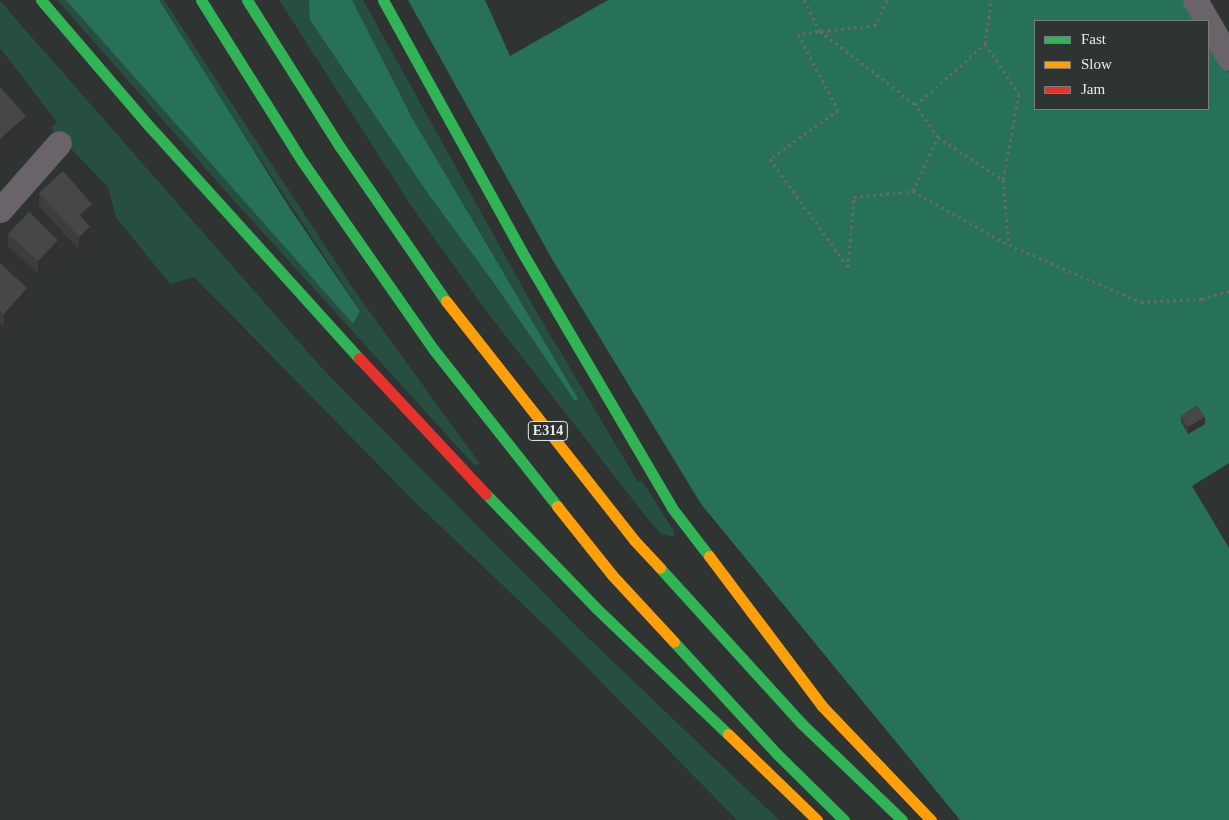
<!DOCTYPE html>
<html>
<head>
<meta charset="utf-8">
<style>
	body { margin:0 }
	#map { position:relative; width:1229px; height:820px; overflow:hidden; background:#2f3331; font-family:Georgia,serif }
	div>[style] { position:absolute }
	.green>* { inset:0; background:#264f41 }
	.forest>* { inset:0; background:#27715a }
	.path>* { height:3px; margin-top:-1.5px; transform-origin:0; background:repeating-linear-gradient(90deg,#6a686a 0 2.5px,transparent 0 6.5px) }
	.street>* { height:25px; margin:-12.5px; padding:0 12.5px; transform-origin:12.5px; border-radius:12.5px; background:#6a646a }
	.fast>* { height:11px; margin:-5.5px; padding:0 5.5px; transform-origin:5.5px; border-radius:5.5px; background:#30b455 }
	.slow>* { height:11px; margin:-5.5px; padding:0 5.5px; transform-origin:5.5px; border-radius:5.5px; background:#ff9f0a }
	.jam>* { height:11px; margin:-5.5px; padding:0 5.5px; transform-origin:5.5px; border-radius:5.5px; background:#e5322d }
	.wall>* { inset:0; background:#3b3e3d }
	.shaded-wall>* { inset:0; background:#303232 }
	.building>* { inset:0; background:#454847 }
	span { translate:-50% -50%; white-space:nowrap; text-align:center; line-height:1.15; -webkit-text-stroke:5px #2e3431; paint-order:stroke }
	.shield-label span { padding:1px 4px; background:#2e3431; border:1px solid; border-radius:4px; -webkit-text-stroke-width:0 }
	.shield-label { font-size:14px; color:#e7ecea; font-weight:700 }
	.legend { position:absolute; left:1034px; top:20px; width:175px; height:90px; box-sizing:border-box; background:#2e3431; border:1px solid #787e7b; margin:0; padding:6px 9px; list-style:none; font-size:15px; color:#e7ecea }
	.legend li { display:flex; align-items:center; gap:10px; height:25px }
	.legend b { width:25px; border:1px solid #787e7b }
</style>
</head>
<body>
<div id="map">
	<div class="green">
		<i style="clip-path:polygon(57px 0,66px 0,353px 324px,360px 310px,193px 58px,159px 0,164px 0,354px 290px,480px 464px,474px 465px,237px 204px)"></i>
		<i style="clip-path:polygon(279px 0,363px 0,533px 306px,638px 482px,642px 481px,674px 531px,674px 537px,661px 534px,647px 518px,487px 312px,412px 207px)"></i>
		<i style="clip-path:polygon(0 1px,320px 366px,582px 632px,779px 820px,737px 820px,558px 638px,413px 500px,194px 277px,170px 284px,116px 217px,108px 187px,51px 128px,57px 122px,0 48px)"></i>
	</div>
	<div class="forest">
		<i style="clip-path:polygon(66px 0,159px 0,291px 210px,360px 311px,353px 324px)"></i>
		<i style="clip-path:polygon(309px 0,352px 0,412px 118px,578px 399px,575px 401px,494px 283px,429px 195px,310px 20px)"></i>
		<i style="clip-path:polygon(408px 0,485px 0,510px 56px,608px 0,1184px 0,1197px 21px,1035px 21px,1035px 109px,1208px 109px,1208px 38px,1229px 73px,1229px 463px,1192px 486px,1229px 548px,1229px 820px,960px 820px,701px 504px,552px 259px)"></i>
	</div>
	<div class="path">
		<i style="left:804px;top:0;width:35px;rotate:63deg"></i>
		<i style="left:820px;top:31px;width:121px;rotate:37.6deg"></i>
		<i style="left:887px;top:0;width:27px;rotate:114deg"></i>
		<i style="left:876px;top:25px;width:79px;rotate:173.4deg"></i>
		<i style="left:798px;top:34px;width:86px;rotate:62.2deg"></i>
		<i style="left:838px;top:110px;width:84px;rotate:144.2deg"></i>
		<i style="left:770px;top:159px;width:133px;rotate:54.2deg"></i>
		<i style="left:848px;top:267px;width:70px;rotate:-85.1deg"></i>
		<i style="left:854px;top:197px;width:59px;rotate:-5.8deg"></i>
		<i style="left:913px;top:191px;width:60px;rotate:-65.2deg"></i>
		<i style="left:938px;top:137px;width:39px;rotate:-125deg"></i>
		<i style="left:916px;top:105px;width:92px;rotate:-41.5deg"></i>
		<i style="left:985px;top:44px;width:44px;rotate:-82.2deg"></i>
		<i style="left:985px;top:44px;width:60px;rotate:55.8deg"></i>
		<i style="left:1019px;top:94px;width:87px;rotate:100.5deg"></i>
		<i style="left:1003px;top:180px;width:65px;rotate:84.7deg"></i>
		<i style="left:938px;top:137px;width:78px;rotate:33.5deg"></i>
		<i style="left:913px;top:191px;width:110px;rotate:29.4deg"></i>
		<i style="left:1009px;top:245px;width:144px;rotate:23.4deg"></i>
		<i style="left:1141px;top:302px;width:61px;rotate:-2.8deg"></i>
		<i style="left:1202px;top:299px;width:28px;rotate:-17deg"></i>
	</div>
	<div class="street">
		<i style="left:1195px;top:0;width:67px;rotate:59.6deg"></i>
		<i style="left:0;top:210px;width:89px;rotate:-48.6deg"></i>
	</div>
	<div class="fast">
		<i style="left:41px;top:0;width:167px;rotate:49.4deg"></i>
		<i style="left:150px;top:127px;width:312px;rotate:47.9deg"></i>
		<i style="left:201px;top:0;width:190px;rotate:57.9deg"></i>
		<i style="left:302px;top:161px;width:231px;rotate:55.1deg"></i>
		<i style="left:434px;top:350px;width:199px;rotate:51.7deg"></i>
		<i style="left:247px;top:0;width:174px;rotate:57.7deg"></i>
		<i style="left:340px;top:147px;width:187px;rotate:55.5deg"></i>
		<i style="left:383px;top:0;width:294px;rotate:61.1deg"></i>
		<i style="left:525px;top:257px;width:291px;rotate:59.6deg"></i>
		<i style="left:672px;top:508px;width:61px;rotate:52.4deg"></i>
		<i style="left:486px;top:494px;width:158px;rotate:46deg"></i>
		<i style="left:596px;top:608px;width:182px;rotate:43.7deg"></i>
		<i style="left:660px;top:568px;width:210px;rotate:47.7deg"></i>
		<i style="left:801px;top:723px;width:140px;rotate:43.8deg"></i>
		<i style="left:674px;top:642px;width:152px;rotate:47.4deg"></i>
		<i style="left:777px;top:754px;width:94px;rotate:44.6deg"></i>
	</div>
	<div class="slow">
		<i style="left:446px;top:301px;width:304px;rotate:51.8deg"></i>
		<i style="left:634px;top:540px;width:38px;rotate:47deg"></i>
		<i style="left:557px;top:506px;width:88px;rotate:51.4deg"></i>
		<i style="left:612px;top:575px;width:91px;rotate:47.2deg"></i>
		<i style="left:709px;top:556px;width:188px;rotate:53deg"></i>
		<i style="left:822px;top:706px;width:158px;rotate:46.3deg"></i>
		<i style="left:728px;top:734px;width:124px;rotate:44deg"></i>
	</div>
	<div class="jam">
		<i style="left:359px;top:358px;width:186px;rotate:47deg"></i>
	</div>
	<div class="wall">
		<i style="clip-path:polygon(39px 193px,92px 216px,86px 222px,90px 240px,79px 250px,39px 206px)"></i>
		<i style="clip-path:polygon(8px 234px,58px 253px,38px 274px,8px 246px)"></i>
		<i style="clip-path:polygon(0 263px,27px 301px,4px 327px,0 323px)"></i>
		<i style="clip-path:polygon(1181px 416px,1205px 424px,1188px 434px,1181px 422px)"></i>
	</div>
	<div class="shaded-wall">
		<i style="clip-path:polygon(26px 116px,26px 128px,0 152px,0 139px)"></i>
		<i style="clip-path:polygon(92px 204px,92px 216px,80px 228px,80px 215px)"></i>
		<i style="clip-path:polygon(90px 227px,90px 240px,79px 250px,79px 237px)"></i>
		<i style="clip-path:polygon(58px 240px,58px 253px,38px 274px,38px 261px)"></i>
		<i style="clip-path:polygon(27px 288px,27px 301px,4px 327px,4px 314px)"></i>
		<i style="clip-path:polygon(1205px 417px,1205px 424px,1188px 434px,1188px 427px)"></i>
	</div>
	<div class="building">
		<i style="clip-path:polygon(0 87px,26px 116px,0 139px)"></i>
		<i style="clip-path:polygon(63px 171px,92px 204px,80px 215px,90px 227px,79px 237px,39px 193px)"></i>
		<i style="clip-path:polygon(29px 212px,58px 240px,38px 261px,8px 234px)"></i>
		<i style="clip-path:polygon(0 263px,27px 288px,4px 314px,0 311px)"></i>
		<i style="clip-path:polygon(1197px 405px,1205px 417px,1188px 427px,1181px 416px)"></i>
	</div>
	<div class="shield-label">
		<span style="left:548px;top:431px">E314</span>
	</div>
	<ul class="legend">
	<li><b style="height:6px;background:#30b455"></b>Fast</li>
	<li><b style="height:6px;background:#ff9f0a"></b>Slow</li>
	<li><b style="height:6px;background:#e5322d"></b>Jam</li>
	</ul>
</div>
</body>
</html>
